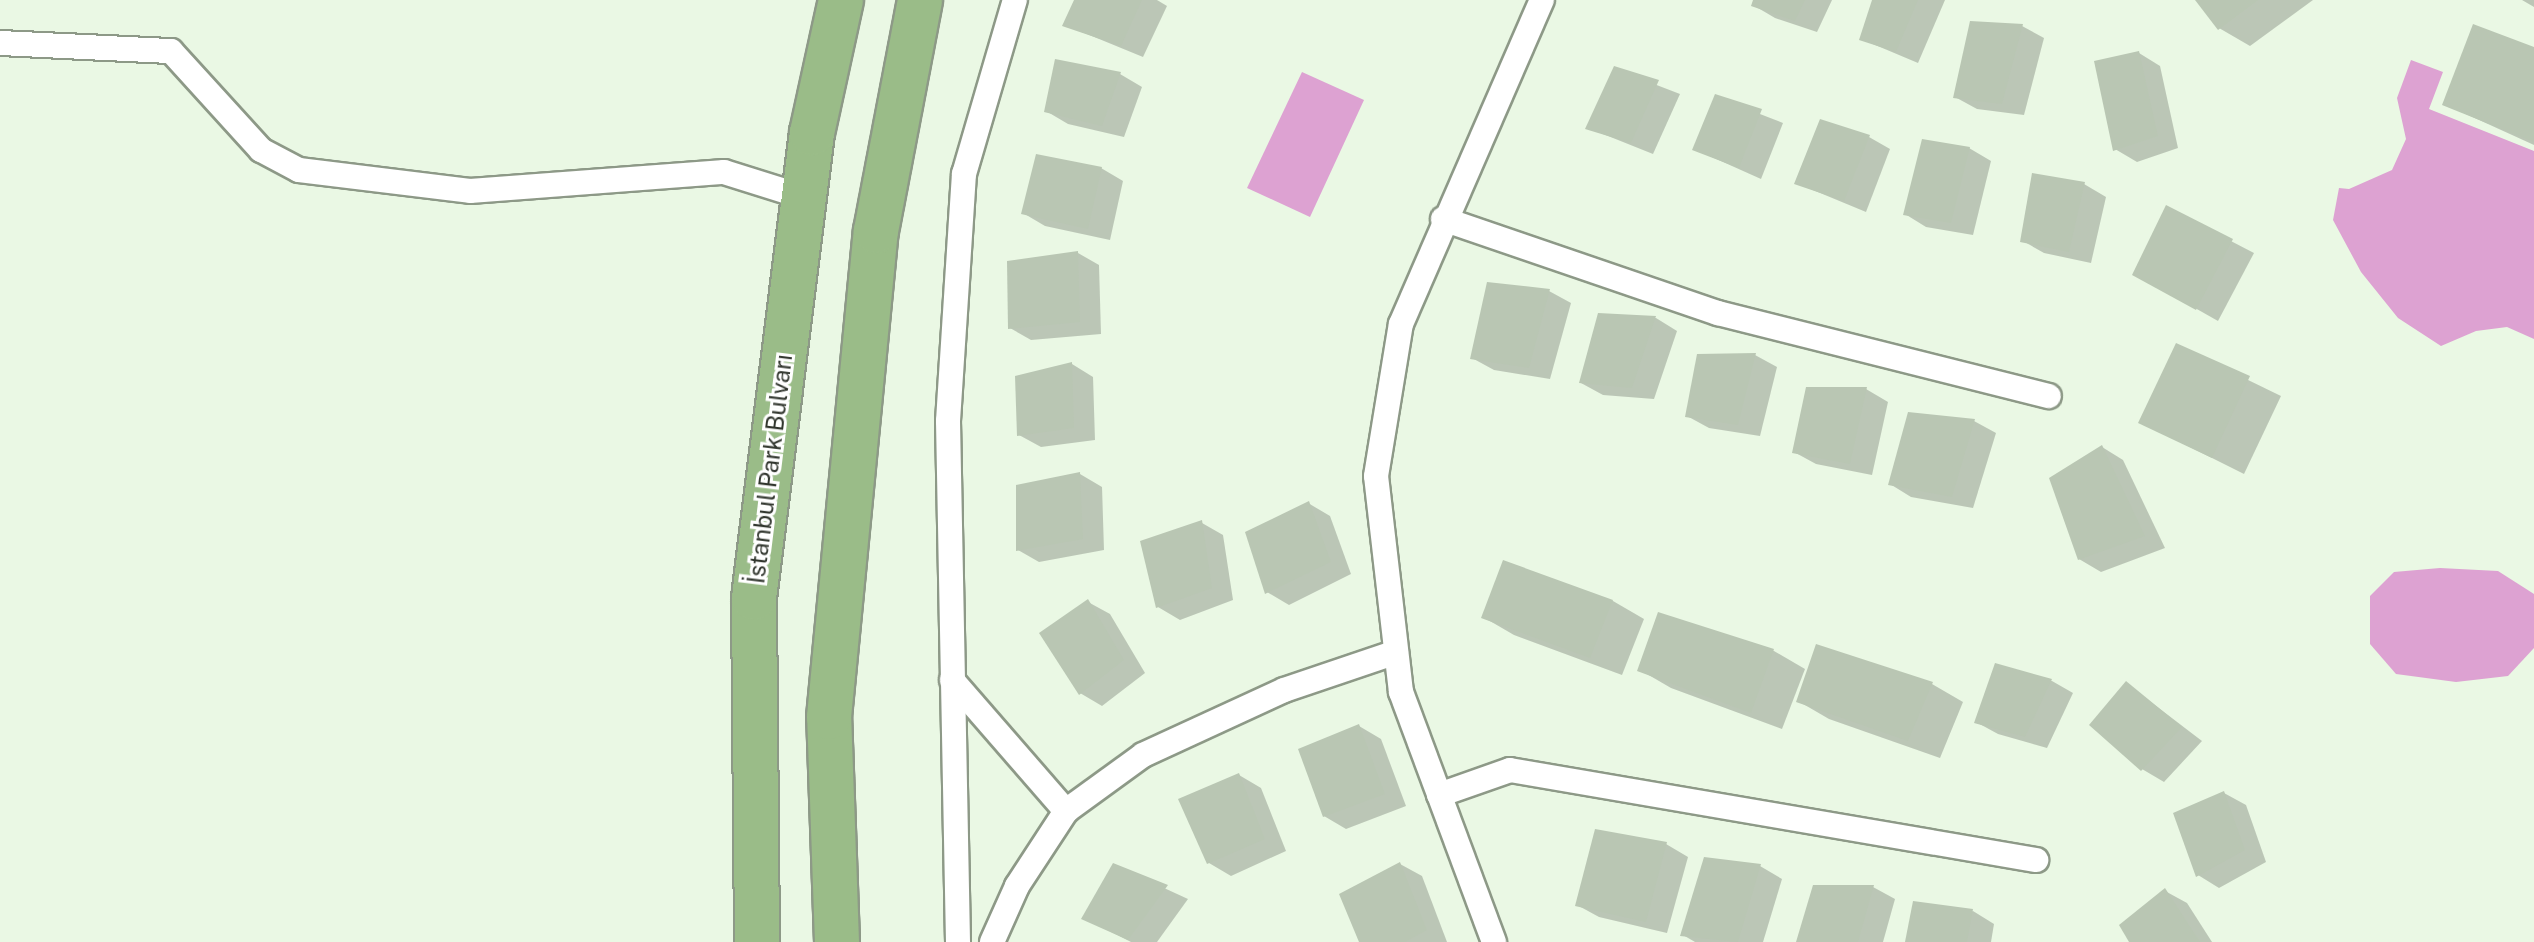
<!DOCTYPE html>
<html>
<head>
<meta charset="utf-8">
<style>
	body { margin:0 }
	#map { position:relative; width:2534px; height:942px; overflow:hidden; background:#eaf8e4; font-family:"Public Sans",sans-serif }
	div>[style] { position:absolute }
	.water>* { inset:0; background:#dda2d2 }
	.shadow>* { inset:0; background:#0003 }
	.building>* { inset:0; background:#b9c6b3 }
	.roads { filter:drop-shadow(2px 0 #8d9987) drop-shadow(-2px 0 #8d9987) drop-shadow(0 2px #8d9987) drop-shadow(0 -2px #8d9987) }
	.service>* { height:24px; margin:-12px; padding:0 12px; transform-origin:12px; border-radius:12px; background:#fff }
	.trunk>* { height:44px; margin:-22px; padding:0 22px; transform-origin:22px; border-radius:22px; background:#9abc88 }
	span { translate:-50% -50%; white-space:nowrap; text-align:center; line-height:1.15; -webkit-text-stroke:6px #fff; paint-order:stroke }
	.street-label { font-size:24px; color:#31362e }
</style>
</head>
<body>
<div id="map">
	<div class="water">
		<i style="clip-path:polygon(2411px 60px,2443px 72px,2429px 109px,2534px 151px,2534px 339px,2507px 327px,2476px 331px,2441px 346px,2398px 318px,2361px 272px,2333px 220px,2339px 188px,2349px 189px,2392px 170px,2406px 139px,2397px 98px)"></i>
		<i style="clip-path:polygon(1302px 72px,1364px 100px,1310px 217px,1247px 188px)"></i>
		<i style="clip-path:polygon(2440px 568px,2498px 571px,2534px 594px,2534px 648px,2508px 676px,2456px 682px,2396px 674px,2370px 644px,2370px 596px,2394px 572px)"></i>
	</div>
	<div class="shadow">
		<i style="clip-path:polygon(1076px 0,1157px 0,1167px 6px,1143px 57px,1065px 25px)"></i>
		<i style="clip-path:polygon(1755px 0,1832px 0,1817px 32px,1775px 18px,1753px 5px)"></i>
		<i style="clip-path:polygon(1874px 0,1945px 0,1918px 63px,1861px 39px)"></i>
		<i style="clip-path:polygon(2197px 0,2313px 0,2250px 46px,2219px 28px)"></i>
		<i style="clip-path:polygon(2522px 0,2534px 0,2534px 7px)"></i>
		<i style="clip-path:polygon(2022px 26px,2044px 38px,2024px 115px,1977px 109px,1955px 97px)"></i>
		<i style="clip-path:polygon(2534px 49px,2534px 145px,2444px 104px)"></i>
		<i style="clip-path:polygon(2139px 53px,2160px 66px,2178px 148px,2137px 162px,2115px 149px)"></i>
		<i style="clip-path:polygon(1615px 69px,1680px 94px,1653px 154px,1588px 128px)"></i>
		<i style="clip-path:polygon(1120px 74px,1142px 87px,1124px 137px,1068px 124px,1046px 111px)"></i>
		<i style="clip-path:polygon(1716px 97px,1783px 123px,1761px 179px,1694px 149px)"></i>
		<i style="clip-path:polygon(1869px 137px,1890px 149px,1866px 212px,1796px 183px)"></i>
		<i style="clip-path:polygon(1969px 148px,1991px 161px,1973px 235px,1926px 227px,1905px 214px)"></i>
		<i style="clip-path:polygon(1101px 168px,1123px 181px,1110px 240px,1045px 226px,1023px 213px)"></i>
		<i style="clip-path:polygon(2084px 184px,2106px 197px,2091px 263px,2044px 253px,2023px 241px)"></i>
		<i style="clip-path:polygon(2167px 208px,2254px 253px,2218px 321px,2135px 274px)"></i>
		<i style="clip-path:polygon(1078px 253px,1099px 265px,1101px 334px,1031px 340px,1010px 328px)"></i>
		<i style="clip-path:polygon(1549px 291px,1571px 303px,1550px 379px,1494px 370px,1472px 358px)"></i>
		<i style="clip-path:polygon(1600px 315px,1656px 318px,1677px 331px,1654px 399px,1603px 395px,1581px 383px)"></i>
		<i style="clip-path:polygon(2176px 345px,2281px 396px,2244px 474px,2140px 422px)"></i>
		<i style="clip-path:polygon(1755px 355px,1777px 367px,1760px 436px,1709px 428px,1687px 416px)"></i>
		<i style="clip-path:polygon(1072px 364px,1093px 377px,1095px 440px,1041px 447px,1019px 435px)"></i>
		<i style="clip-path:polygon(1808px 389px,1866px 389px,1888px 402px,1872px 475px,1816px 464px,1794px 452px)"></i>
		<i style="clip-path:polygon(1974px 421px,1996px 433px,1973px 508px,1911px 497px,1890px 484px)"></i>
		<i style="clip-path:polygon(2102px 447px,2123px 460px,2165px 548px,2101px 572px,2079px 559px)"></i>
		<i style="clip-path:polygon(1080px 474px,1102px 487px,1104px 550px,1039px 562px,1018px 550px,1018px 486px)"></i>
		<i style="clip-path:polygon(1308px 503px,1330px 516px,1351px 574px,1289px 605px,1267px 592px)"></i>
		<i style="clip-path:polygon(1202px 523px,1223px 535px,1233px 600px,1180px 620px,1158px 607px)"></i>
		<i style="clip-path:polygon(1504px 563px,1613px 601px,1644px 619px,1622px 675px,1514px 635px,1483px 617px)"></i>
		<i style="clip-path:polygon(1088px 602px,1110px 614px,1145px 673px,1102px 706px,1080px 693px)"></i>
		<i style="clip-path:polygon(1659px 615px,1774px 651px,1805px 669px,1782px 729px,1671px 688px,1640px 670px)"></i>
		<i style="clip-path:polygon(1818px 647px,1932px 684px,1963px 702px,1940px 758px,1829px 719px,1798px 701px)"></i>
		<i style="clip-path:polygon(1996px 665px,2052px 681px,2073px 693px,2047px 748px,1998px 734px,1976px 722px)"></i>
		<i style="clip-path:polygon(2126px 683px,2202px 741px,2164px 782px,2142px 769px)"></i>
		<i style="clip-path:polygon(1359px 726px,1381px 739px,1406px 806px,1346px 829px,1324px 816px)"></i>
		<i style="clip-path:polygon(1239px 775px,1261px 788px,1286px 851px,1231px 876px,1209px 863px)"></i>
		<i style="clip-path:polygon(2224px 793px,2246px 805px,2266px 862px,2219px 888px,2198px 875px)"></i>
		<i style="clip-path:polygon(1596px 832px,1666px 844px,1688px 857px,1667px 933px,1599px 917px,1577px 905px)"></i>
		<i style="clip-path:polygon(1705px 859px,1760px 866px,1782px 879px,1763px 942px,1695px 942px,1683px 935px)"></i>
		<i style="clip-path:polygon(1400px 864px,1422px 876px,1447px 942px,1361px 942px)"></i>
		<i style="clip-path:polygon(1114px 865px,1188px 899px,1157px 942px,1131px 942px,1084px 918px)"></i>
		<i style="clip-path:polygon(1873px 887px,1895px 899px,1883px 942px,1798px 942px)"></i>
		<i style="clip-path:polygon(2165px 891px,2187px 903px,2212px 942px,2131px 942px)"></i>
		<i style="clip-path:polygon(1973px 911px,1994px 924px,1991px 942px,1907px 942px)"></i>
	</div>
	<div class="building">
		<i style="clip-path:polygon(1074px 0,1142px 0,1121px 46px,1062px 26px)"></i>
		<i style="clip-path:polygon(1753px 0,1805px 0,1795px 21px,1751px 6px)"></i>
		<i style="clip-path:polygon(1872px 0,1918px 0,1896px 52px,1859px 40px)"></i>
		<i style="clip-path:polygon(2195px 0,2258px 0,2218px 30px)"></i>
		<i style="clip-path:polygon(1970px 21px,2023px 24px,2002px 104px,1953px 98px)"></i>
		<i style="clip-path:polygon(2473px 24px,2534px 47px,2534px 142px,2442px 105px)"></i>
		<i style="clip-path:polygon(2139px 51px,2158px 136px,2113px 151px,2094px 61px)"></i>
		<i style="clip-path:polygon(1055px 59px,1121px 72px,1102px 126px,1044px 112px)"></i>
		<i style="clip-path:polygon(1614px 66px,1659px 80px,1631px 143px,1585px 129px)"></i>
		<i style="clip-path:polygon(1715px 94px,1762px 109px,1739px 168px,1692px 150px)"></i>
		<i style="clip-path:polygon(1820px 119px,1870px 135px,1844px 201px,1794px 184px)"></i>
		<i style="clip-path:polygon(1922px 139px,1970px 147px,1951px 223px,1903px 215px)"></i>
		<i style="clip-path:polygon(1036px 154px,1102px 167px,1088px 229px,1021px 214px)"></i>
		<i style="clip-path:polygon(2032px 173px,2085px 182px,2069px 252px,2020px 242px)"></i>
		<i style="clip-path:polygon(2166px 205px,2233px 239px,2196px 310px,2132px 275px)"></i>
		<i style="clip-path:polygon(1078px 251px,1080px 322px,1008px 329px,1007px 261px)"></i>
		<i style="clip-path:polygon(1487px 282px,1550px 289px,1529px 368px,1470px 359px)"></i>
		<i style="clip-path:polygon(1598px 313px,1656px 316px,1632px 388px,1579px 383px)"></i>
		<i style="clip-path:polygon(2176px 343px,2250px 376px,2212px 458px,2138px 423px)"></i>
		<i style="clip-path:polygon(1756px 353px,1738px 425px,1685px 417px,1697px 354px)"></i>
		<i style="clip-path:polygon(1072px 362px,1074px 428px,1017px 436px,1015px 376px)"></i>
		<i style="clip-path:polygon(1806px 387px,1867px 387px,1850px 464px,1792px 453px)"></i>
		<i style="clip-path:polygon(1908px 412px,1975px 419px,1952px 497px,1888px 485px)"></i>
		<i style="clip-path:polygon(2102px 445px,2145px 536px,2078px 560px,2049px 478px)"></i>
		<i style="clip-path:polygon(1080px 472px,1083px 539px,1016px 551px,1016px 485px)"></i>
		<i style="clip-path:polygon(1309px 501px,1331px 562px,1265px 594px,1245px 532px)"></i>
		<i style="clip-path:polygon(1202px 520px,1212px 588px,1156px 608px,1140px 541px)"></i>
		<i style="clip-path:polygon(1503px 560px,1613px 600px,1590px 658px,1481px 618px)"></i>
		<i style="clip-path:polygon(1088px 599px,1124px 660px,1079px 695px,1039px 633px)"></i>
		<i style="clip-path:polygon(1658px 612px,1774px 649px,1751px 713px,1637px 671px)"></i>
		<i style="clip-path:polygon(1816px 644px,1933px 682px,1908px 741px,1796px 702px)"></i>
		<i style="clip-path:polygon(1995px 663px,2052px 679px,2025px 737px,1974px 723px)"></i>
		<i style="clip-path:polygon(2126px 681px,2182px 727px,2141px 771px,2089px 725px)"></i>
		<i style="clip-path:polygon(1359px 724px,1385px 794px,1323px 817px,1298px 749px)"></i>
		<i style="clip-path:polygon(1239px 773px,1265px 839px,1207px 864px,1178px 799px)"></i>
		<i style="clip-path:polygon(2224px 791px,2245px 850px,2196px 877px,2173px 813px)"></i>
		<i style="clip-path:polygon(1595px 829px,1667px 842px,1646px 922px,1575px 906px)"></i>
		<i style="clip-path:polygon(1704px 857px,1761px 864px,1738px 942px,1680px 936px)"></i>
		<i style="clip-path:polygon(1400px 862px,1427px 930px,1405px 942px,1359px 942px,1339px 894px)"></i>
		<i style="clip-path:polygon(1113px 863px,1168px 885px,1128px 940px,1081px 919px)"></i>
		<i style="clip-path:polygon(1813px 885px,1874px 885px,1858px 942px,1796px 942px)"></i>
		<i style="clip-path:polygon(2165px 888px,2200px 942px,2129px 942px,2119px 925px)"></i>
		<i style="clip-path:polygon(1913px 901px,1973px 909px,1967px 942px,1905px 942px)"></i>
	</div>
	<div class="roads">
		<div class="service">
			<i style="left:0;top:43px;width:171px;rotate:2.7deg"></i>
			<i style="left:171px;top:51px;width:134px;rotate:47.7deg"></i>
			<i style="left:261px;top:150px;width:43px;rotate:27.8deg"></i>
			<i style="left:299px;top:170px;width:172px;rotate:7deg"></i>
			<i style="left:470px;top:191px;width:255px;rotate:-4.3deg"></i>
			<i style="left:724px;top:172px;width:84px;rotate:17.4deg"></i>
			<i style="left:1443px;top:219px;width:291px;rotate:18.9deg"></i>
			<i style="left:1718px;top:313px;width:341px;rotate:14.1deg"></i>
			<i style="left:952px;top:680px;width:174px;rotate:49deg"></i>
			<i style="left:1439px;top:795px;width:75px;rotate:-19.4deg"></i>
			<i style="left:1510px;top:770px;width:534px;rotate:9.71deg"></i>
			<i style="left:958px;top:942px;width:521px;rotate:-91.1deg"></i>
			<i style="left:948px;top:421px;width:248px;rotate:-86.3deg"></i>
			<i style="left:964px;top:174px;width:181px;rotate:-73.7deg"></i>
			<i style="left:992px;top:942px;width:61px;rotate:-65.9deg"></i>
			<i style="left:1017px;top:886px;width:90px;rotate:-56.8deg"></i>
			<i style="left:1066px;top:811px;width:95px;rotate:-36deg"></i>
			<i style="left:1143px;top:755px;width:155px;rotate:-24.7deg"></i>
			<i style="left:1284px;top:690px;width:118px;rotate:-18.7deg"></i>
			<i style="left:1494px;top:942px;width:267px;rotate:-110.4deg"></i>
			<i style="left:1401px;top:692px;width:217px;rotate:-96.6deg"></i>
			<i style="left:1376px;top:476px;width:154px;rotate:-80.7deg"></i>
			<i style="left:1401px;top:324px;width:353px;rotate:-66.5deg"></i>
		</div>
		<div class="trunk">
			<i style="left:757px;top:942px;width:344px;rotate:-90.5deg"></i>
			<i style="left:754px;top:598px;width:469px;rotate:-82.9deg"></i>
			<i style="left:812px;top:133px;width:136px;rotate:-77.7deg"></i>
			<i style="left:837px;top:942px;width:225px;rotate:-92deg"></i>
			<i style="left:829px;top:717px;width:488px;rotate:-84.5deg"></i>
			<i style="left:876px;top:231px;width:235px;rotate:-79.2deg"></i>
		</div>
	</div>
	<div class="street-label">
		<span style="left:770px;top:469px;rotate:-83deg">İstanbul Park Bulvarı</span>
	</div>
</div>
</body>
</html>
